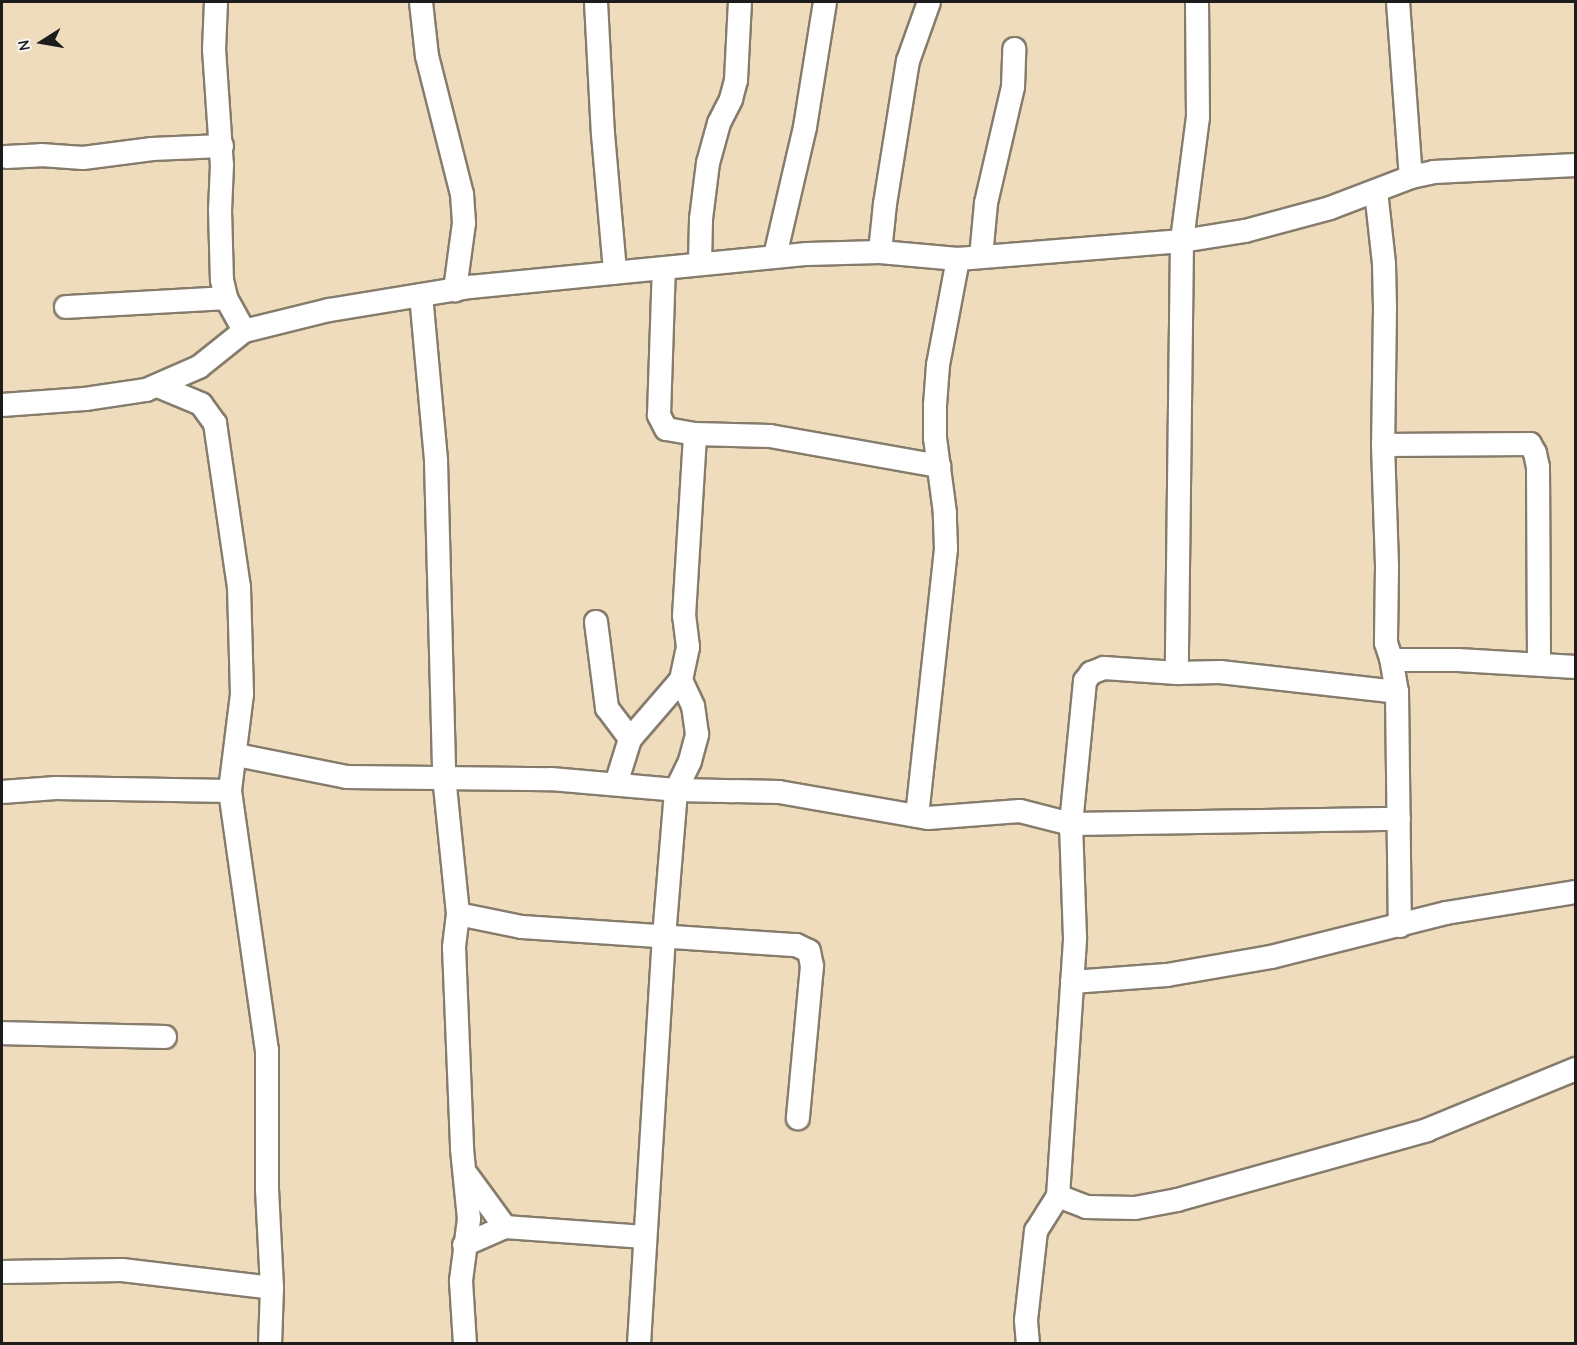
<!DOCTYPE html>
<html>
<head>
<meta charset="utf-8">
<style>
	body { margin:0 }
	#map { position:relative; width:1577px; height:1345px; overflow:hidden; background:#efdcbc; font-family:"Comic Neue",sans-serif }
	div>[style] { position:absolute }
	.roads { filter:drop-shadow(2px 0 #867c6c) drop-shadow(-2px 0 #867c6c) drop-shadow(0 2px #867c6c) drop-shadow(0 -2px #867c6c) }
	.minor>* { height:22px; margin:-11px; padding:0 11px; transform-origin:11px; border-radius:11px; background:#fff }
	span { translate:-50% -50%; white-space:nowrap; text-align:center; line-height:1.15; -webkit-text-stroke:4.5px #f6f6f2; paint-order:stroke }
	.frame { position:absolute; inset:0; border:3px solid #1c1c1c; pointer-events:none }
	.north { position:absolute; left:12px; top:12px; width:60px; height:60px; -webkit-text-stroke:4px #f6f6f2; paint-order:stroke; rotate:259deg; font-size:16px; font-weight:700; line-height:24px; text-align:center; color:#1c1c1c }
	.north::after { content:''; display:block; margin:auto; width:21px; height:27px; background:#1c1c1c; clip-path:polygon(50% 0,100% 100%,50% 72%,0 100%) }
</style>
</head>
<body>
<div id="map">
	<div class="roads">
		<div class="minor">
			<i style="left:216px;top:2px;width:47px;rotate:92.4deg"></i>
			<i style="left:214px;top:49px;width:116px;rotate:86.1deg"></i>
			<i style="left:222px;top:165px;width:45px;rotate:92.5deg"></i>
			<i style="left:220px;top:210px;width:70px;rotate:88.4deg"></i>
			<i style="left:222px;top:280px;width:18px;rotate:77deg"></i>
			<i style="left:226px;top:298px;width:38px;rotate:61deg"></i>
			<i style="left:421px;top:2px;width:54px;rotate:83.7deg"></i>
			<i style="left:427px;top:56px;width:142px;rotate:75.8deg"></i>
			<i style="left:462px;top:194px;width:29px;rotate:86deg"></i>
			<i style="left:464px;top:223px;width:68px;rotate:97.7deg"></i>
			<i style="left:596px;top:2px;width:132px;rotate:87deg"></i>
			<i style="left:603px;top:134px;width:139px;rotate:85deg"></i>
			<i style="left:1197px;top:2px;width:115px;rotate:89.5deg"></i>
			<i style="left:1198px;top:117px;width:125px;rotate:97.4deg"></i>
			<i style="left:1182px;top:241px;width:432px;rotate:90.7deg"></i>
			<i style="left:1177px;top:673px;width:43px;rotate:-1.3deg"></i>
			<i style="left:1220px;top:672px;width:178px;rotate:6.4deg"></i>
			<i style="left:1398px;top:2px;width:175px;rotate:85.8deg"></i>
			<i style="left:6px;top:157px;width:35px;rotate:-3deg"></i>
			<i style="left:41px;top:155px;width:42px;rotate:4.1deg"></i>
			<i style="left:83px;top:158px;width:70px;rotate:-7.4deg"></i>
			<i style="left:152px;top:149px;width:70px;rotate:-2.5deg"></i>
			<i style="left:1376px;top:191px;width:73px;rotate:83.7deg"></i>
			<i style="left:1384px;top:264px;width:45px;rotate:88.7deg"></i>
			<i style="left:1385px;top:309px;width:136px;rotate:90.8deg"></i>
			<i style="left:1383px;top:445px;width:122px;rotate:88.1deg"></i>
			<i style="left:1387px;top:567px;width:76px;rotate:90.8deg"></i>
			<i style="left:1386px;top:643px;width:16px;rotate:72deg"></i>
			<i style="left:1391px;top:658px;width:35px;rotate:80deg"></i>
			<i style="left:1397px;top:692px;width:234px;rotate:89.3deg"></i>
			<i style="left:880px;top:252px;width:48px;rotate:-84.1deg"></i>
			<i style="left:885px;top:204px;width:145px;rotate:-80.9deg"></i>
			<i style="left:908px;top:61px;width:63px;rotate:-70.4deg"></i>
			<i style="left:775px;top:256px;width:132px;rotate:-76.9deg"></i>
			<i style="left:805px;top:127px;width:127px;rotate:-80.9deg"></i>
			<i style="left:981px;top:257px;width:54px;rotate:-84.7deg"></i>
			<i style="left:986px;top:203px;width:119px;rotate:-76.9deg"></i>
			<i style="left:1013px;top:87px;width:38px;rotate:-88deg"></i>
			<i style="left:700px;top:264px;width:45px;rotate:-88.7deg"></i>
			<i style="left:701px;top:219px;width:56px;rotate:-82.9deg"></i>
			<i style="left:708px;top:163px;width:41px;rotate:-74.6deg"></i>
			<i style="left:719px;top:123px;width:27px;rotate:-63deg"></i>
			<i style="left:731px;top:99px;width:20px;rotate:-75deg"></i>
			<i style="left:736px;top:80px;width:78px;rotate:-87.1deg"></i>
			<i style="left:421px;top:295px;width:167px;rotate:84.8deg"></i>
			<i style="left:436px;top:461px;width:315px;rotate:88.5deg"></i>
			<i style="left:444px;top:776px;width:139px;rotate:84.2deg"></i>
			<i style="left:458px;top:914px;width:33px;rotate:97deg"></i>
			<i style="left:454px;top:947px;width:202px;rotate:87.7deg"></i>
			<i style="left:462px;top:1149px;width:70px;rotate:84.3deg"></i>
			<i style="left:469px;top:1219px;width:63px;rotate:97.4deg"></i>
			<i style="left:461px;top:1281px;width:63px;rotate:86.4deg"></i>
			<i style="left:66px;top:307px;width:160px;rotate:-3.2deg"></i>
			<i style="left:158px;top:386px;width:47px;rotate:22.7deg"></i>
			<i style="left:201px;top:404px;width:24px;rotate:54deg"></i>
			<i style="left:215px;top:423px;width:166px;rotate:81.7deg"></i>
			<i style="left:239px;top:587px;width:107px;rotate:88.4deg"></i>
			<i style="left:242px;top:694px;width:98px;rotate:97.1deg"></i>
			<i style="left:230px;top:791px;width:262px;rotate:81.9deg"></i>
			<i style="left:267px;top:1050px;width:139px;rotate:90deg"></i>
			<i style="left:267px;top:1189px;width:99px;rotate:87.1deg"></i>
			<i style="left:272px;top:1288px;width:56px;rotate:92deg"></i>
			<i style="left:2px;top:405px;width:83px;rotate:-4.1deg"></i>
			<i style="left:85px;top:399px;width:62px;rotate:-8.4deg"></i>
			<i style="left:146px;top:390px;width:58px;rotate:-23.5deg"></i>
			<i style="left:199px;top:367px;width:58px;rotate:-38.7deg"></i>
			<i style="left:244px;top:331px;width:88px;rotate:-13.9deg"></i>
			<i style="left:329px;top:310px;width:143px;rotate:-9.3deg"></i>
			<i style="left:470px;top:287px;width:339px;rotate:-5.6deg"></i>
			<i style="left:807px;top:254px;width:73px;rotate:-1.6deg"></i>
			<i style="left:880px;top:252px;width:78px;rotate:5.1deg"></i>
			<i style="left:958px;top:259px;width:225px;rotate:-4.6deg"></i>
			<i style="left:1182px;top:241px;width:64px;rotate:-9deg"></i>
			<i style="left:1245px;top:231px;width:88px;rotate:-15.1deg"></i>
			<i style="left:1330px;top:208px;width:87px;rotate:-20.9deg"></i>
			<i style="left:1411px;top:177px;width:24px;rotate:-12deg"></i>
			<i style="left:1434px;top:172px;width:142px;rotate:-2.8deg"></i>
			<i style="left:695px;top:434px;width:75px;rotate:1.5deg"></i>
			<i style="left:770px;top:436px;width:172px;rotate:10.1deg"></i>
			<i style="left:1383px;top:445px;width:147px;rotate:-0.4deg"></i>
			<i style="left:1530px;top:444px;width:10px;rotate:61deg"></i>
			<i style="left:1535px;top:453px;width:14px;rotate:78deg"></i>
			<i style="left:1538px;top:467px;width:197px;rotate:89.7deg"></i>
			<i style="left:596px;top:622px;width:87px;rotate:82.7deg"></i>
			<i style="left:607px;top:708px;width:39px;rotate:53deg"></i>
			<i style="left:1391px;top:658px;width:7px;rotate:16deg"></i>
			<i style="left:1398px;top:660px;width:60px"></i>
			<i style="left:1458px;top:660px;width:118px;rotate:3.4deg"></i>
			<i style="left:237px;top:755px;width:112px;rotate:11.3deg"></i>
			<i style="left:347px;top:777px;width:204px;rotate:0.6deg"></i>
			<i style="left:551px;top:779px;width:125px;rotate:5deg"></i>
			<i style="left:676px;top:790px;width:103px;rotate:1.1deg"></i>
			<i style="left:779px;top:792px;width:151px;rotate:9.9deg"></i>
			<i style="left:928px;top:818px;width:92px;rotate:-4.4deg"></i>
			<i style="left:1020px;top:811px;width:53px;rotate:14.3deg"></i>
			<i style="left:1071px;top:824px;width:328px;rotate:-0.9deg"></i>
			<i style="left:616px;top:784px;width:47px;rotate:-72.7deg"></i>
			<i style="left:630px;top:739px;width:78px;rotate:-49.2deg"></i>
			<i style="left:681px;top:680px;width:34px;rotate:-78deg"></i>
			<i style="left:688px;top:647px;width:31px;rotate:-97deg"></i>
			<i style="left:684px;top:616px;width:182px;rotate:-86.5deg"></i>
			<i style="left:695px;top:434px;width:29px;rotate:-170deg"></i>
			<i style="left:666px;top:429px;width:16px;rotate:-117deg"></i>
			<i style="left:659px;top:415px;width:147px;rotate:-88.1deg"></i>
			<i style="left:2px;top:792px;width:54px;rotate:-4.2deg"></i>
			<i style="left:56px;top:788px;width:174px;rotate:1deg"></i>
			<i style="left:917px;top:816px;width:269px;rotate:-83.8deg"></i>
			<i style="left:946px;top:549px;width:36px;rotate:-92deg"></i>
			<i style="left:945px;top:513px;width:76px;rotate:-97.6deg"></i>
			<i style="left:935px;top:438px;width:33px;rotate:-90deg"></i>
			<i style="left:935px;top:405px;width:40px;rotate:-85.7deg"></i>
			<i style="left:938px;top:365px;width:108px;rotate:-79.3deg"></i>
			<i style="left:458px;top:914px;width:65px;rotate:11.5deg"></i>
			<i style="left:522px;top:927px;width:275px;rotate:3.8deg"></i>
			<i style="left:796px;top:945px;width:14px;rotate:25deg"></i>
			<i style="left:809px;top:951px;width:15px;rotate:79deg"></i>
			<i style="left:812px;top:966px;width:153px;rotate:95.3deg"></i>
			<i style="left:1072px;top:982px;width:95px;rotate:-4.2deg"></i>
			<i style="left:1167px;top:975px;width:106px;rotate:-9.8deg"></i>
			<i style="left:1271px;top:957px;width:180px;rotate:-14.1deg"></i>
			<i style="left:1446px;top:913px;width:132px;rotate:-9.2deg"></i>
			<i style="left:2px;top:1033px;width:163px;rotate:1.4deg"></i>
			<i style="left:467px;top:1175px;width:64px;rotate:53.8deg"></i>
			<i style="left:1058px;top:1196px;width:30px;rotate:21deg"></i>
			<i style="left:1086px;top:1207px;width:49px;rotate:1.2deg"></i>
			<i style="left:1135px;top:1208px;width:43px;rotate:-10.8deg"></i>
			<i style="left:1177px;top:1200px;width:260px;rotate:-15.6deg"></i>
			<i style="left:1427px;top:1130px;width:161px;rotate:-22.3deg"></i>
			<i style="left:464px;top:1245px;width:45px;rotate:-23.7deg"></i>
			<i style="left:505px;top:1227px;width:140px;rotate:4.1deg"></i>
			<i style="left:2px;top:1272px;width:120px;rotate:-1deg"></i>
			<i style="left:122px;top:1270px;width:151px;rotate:6.8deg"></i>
			<i style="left:639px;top:1344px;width:408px;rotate:-86.5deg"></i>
			<i style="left:664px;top:937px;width:147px;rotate:-85.3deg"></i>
			<i style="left:676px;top:790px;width:32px;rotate:-64deg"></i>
			<i style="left:690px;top:761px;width:28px;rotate:-75deg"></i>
			<i style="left:697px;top:734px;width:28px;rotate:-98deg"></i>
			<i style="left:693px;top:706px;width:29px;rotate:-115deg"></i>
			<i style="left:1028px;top:1344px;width:24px;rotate:-95deg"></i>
			<i style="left:1026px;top:1320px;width:90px;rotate:-83.6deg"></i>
			<i style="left:1036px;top:1231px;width:41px;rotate:-57.8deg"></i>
			<i style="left:1058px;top:1196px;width:259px;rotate:-86.2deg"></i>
			<i style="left:1075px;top:938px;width:114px;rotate:-92deg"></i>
			<i style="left:1071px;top:824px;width:144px;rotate:-84.4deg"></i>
			<i style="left:1085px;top:681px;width:10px;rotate:-53deg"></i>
			<i style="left:1091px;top:673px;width:14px;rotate:-21deg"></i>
			<i style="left:1104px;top:668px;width:73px;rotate:3.9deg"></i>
		</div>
	</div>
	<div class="frame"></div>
	<div class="north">N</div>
</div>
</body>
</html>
